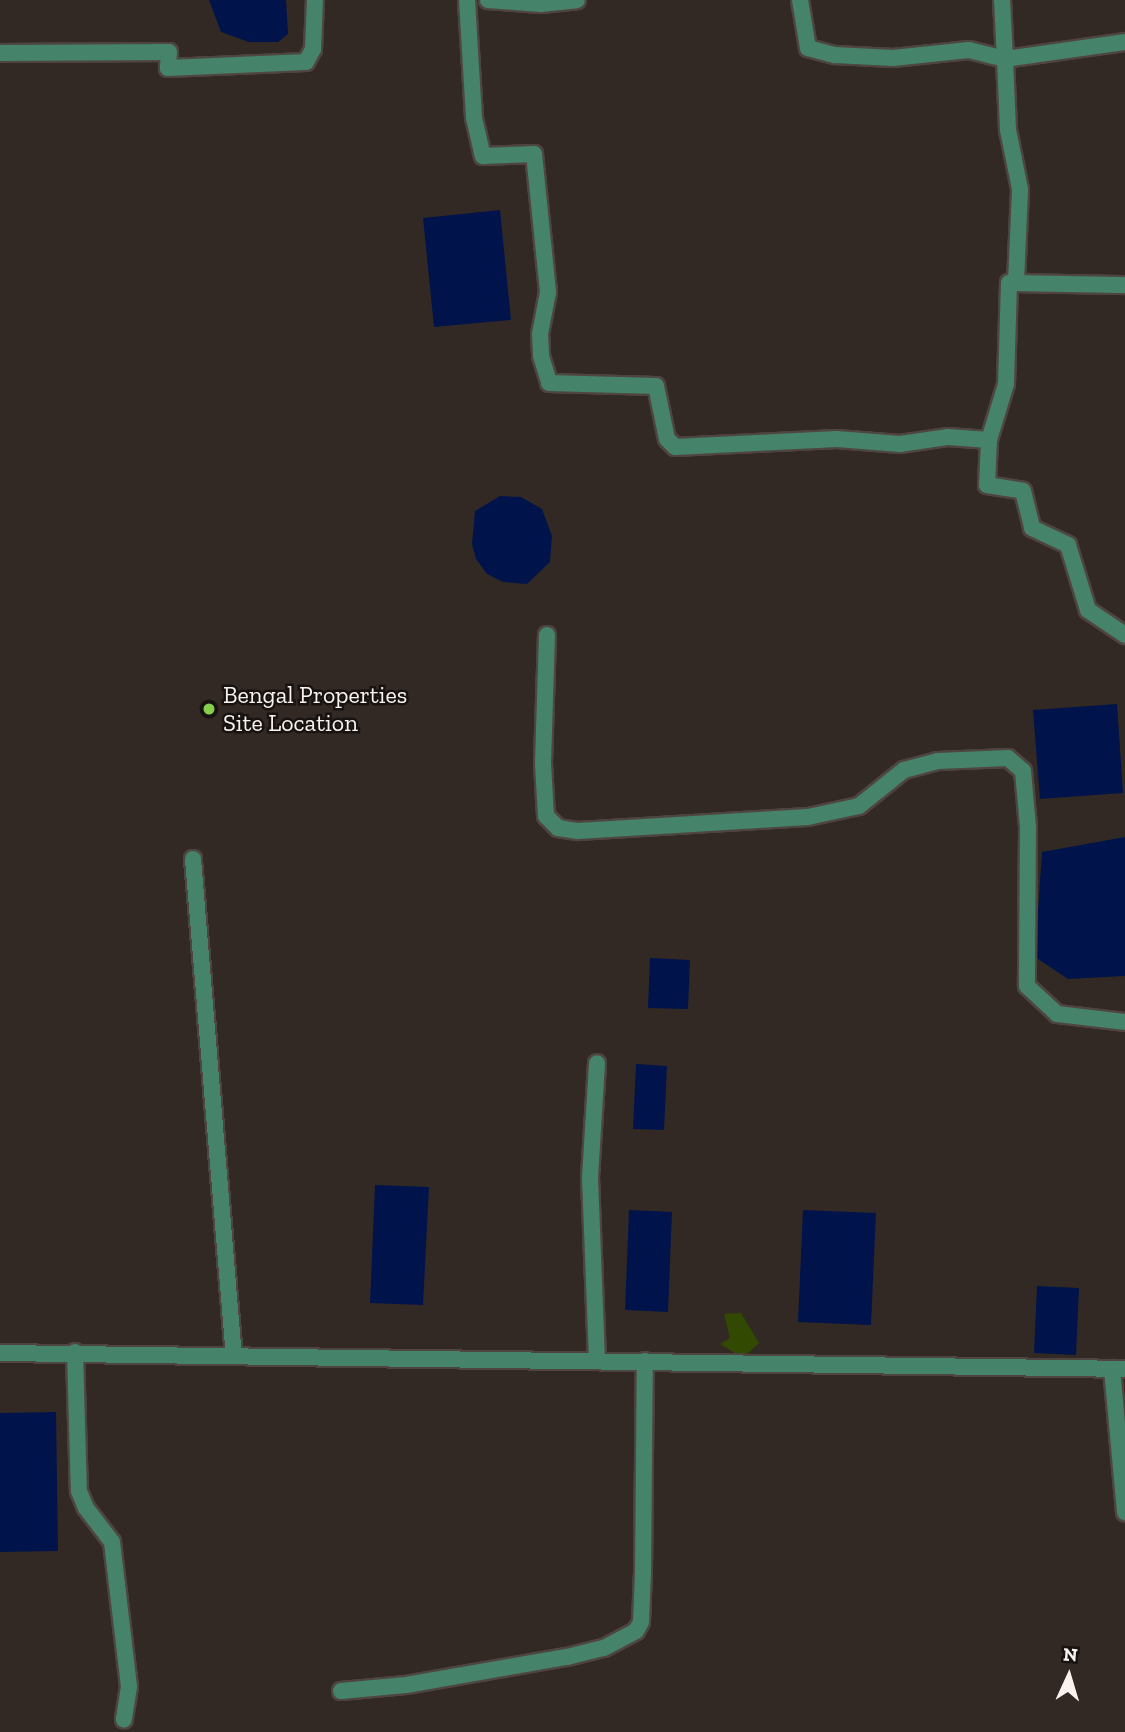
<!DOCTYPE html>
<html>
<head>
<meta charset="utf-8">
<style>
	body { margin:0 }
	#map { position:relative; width:1125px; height:1732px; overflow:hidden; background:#332924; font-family:"Zilla Slab",serif }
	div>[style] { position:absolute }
	.green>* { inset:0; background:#314900 }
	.water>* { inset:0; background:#00144b }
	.roads { filter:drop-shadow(2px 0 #4f4540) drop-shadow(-2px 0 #4f4540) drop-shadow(0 2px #4f4540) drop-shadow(0 -2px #4f4540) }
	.minor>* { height:16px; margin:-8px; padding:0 8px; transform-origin:8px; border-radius:8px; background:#46836b }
	.dots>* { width:19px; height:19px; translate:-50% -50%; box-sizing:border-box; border:4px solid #181311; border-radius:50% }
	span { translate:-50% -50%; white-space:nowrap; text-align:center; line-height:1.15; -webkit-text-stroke:5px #181311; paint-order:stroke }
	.poi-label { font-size:24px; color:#f9f2ef }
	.left { translate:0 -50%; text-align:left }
	.north { position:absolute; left:1034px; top:1641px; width:70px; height:70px; -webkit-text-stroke:5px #181311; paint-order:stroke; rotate:4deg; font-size:19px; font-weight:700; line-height:28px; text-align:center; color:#f9f2ef }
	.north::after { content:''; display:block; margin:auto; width:24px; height:32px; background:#f9f2ef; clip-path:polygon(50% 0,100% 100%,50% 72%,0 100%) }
</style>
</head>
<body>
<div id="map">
	<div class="green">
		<i style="clip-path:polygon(741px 1313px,759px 1343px,743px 1358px,720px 1344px,730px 1338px,724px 1314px)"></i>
	</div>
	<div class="water">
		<i style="clip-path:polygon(209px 0,286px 0,288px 34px,278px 42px,249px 42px,221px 32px)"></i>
		<i style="clip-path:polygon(500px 210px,511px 320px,434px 327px,423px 218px)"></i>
		<i style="clip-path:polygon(500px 496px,521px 497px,542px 509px,552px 536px,550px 562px,527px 584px,503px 582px,487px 574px,476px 559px,472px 544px,475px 511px)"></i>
		<i style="clip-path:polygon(1117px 704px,1123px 793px,1040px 799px,1033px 710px)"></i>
		<i style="clip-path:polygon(1125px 837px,1125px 976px,1068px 979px,1035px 957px,1042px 852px)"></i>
		<i style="clip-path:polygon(650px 958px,690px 960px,688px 1009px,648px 1008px)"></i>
		<i style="clip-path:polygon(636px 1064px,667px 1066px,664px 1130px,633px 1129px)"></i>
		<i style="clip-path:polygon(375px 1185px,429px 1187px,423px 1305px,370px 1303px)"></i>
		<i style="clip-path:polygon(629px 1210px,672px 1212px,668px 1312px,625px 1310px)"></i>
		<i style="clip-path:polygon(803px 1210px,876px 1213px,871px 1325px,798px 1322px)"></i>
		<i style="clip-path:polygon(1037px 1286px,1079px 1288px,1076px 1355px,1034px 1353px)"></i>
		<i style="clip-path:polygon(56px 1412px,58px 1551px,0 1552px,0 1413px)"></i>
	</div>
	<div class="roads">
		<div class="minor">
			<i style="left:467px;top:0;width:118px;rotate:86.6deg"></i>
			<i style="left:474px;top:118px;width:39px;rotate:77deg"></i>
			<i style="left:483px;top:156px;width:51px;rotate:-2.2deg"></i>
			<i style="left:534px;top:154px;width:139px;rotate:84.2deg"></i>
			<i style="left:548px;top:292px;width:43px;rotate:100.8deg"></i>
			<i style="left:540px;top:334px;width:22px;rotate:87deg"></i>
			<i style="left:541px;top:356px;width:28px;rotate:73deg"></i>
			<i style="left:549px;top:383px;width:107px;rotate:1.6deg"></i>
			<i style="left:656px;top:386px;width:54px;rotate:78.3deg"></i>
			<i style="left:667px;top:439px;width:11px;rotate:45deg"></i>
			<i style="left:675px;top:447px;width:162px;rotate:-2.8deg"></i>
			<i style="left:837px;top:439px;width:63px;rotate:4.5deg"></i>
			<i style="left:900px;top:444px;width:49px;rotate:-8.3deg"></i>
			<i style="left:948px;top:437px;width:41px;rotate:4.2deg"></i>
			<i style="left:488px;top:0;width:53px;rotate:4.3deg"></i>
			<i style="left:541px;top:4px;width:36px;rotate:-6deg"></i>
			<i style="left:800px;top:0;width:49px;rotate:80.5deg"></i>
			<i style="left:808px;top:48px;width:28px;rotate:15deg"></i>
			<i style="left:835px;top:55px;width:58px;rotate:3deg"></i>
			<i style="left:893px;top:58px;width:76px;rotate:-6deg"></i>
			<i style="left:969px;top:50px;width:37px;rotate:14deg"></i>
			<i style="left:1005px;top:59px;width:59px;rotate:-92.9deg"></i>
			<i style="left:0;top:53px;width:169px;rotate:-0.3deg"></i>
			<i style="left:169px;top:52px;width:16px;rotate:94deg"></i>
			<i style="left:168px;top:68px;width:138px;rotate:-2.5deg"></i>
			<i style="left:306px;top:62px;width:15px;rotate:-62deg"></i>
			<i style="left:313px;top:49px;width:49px;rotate:-87.7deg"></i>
			<i style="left:1016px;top:282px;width:93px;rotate:-87.5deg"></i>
			<i style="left:1020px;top:189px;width:60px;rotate:-101.5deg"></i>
			<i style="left:1008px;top:130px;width:71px;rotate:-92.4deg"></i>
			<i style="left:1005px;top:59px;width:121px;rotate:-8.1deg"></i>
			<i style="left:1125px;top:285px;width:116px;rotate:-179deg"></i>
			<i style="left:1009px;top:283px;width:101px;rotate:91.7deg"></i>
			<i style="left:1006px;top:384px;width:59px;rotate:106.9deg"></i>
			<i style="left:989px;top:440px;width:45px;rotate:92.5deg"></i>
			<i style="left:987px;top:485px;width:36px;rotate:9deg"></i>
			<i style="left:1023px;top:491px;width:38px;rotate:76deg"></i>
			<i style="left:1032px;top:528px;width:40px;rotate:25deg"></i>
			<i style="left:1068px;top:545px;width:68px;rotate:72.9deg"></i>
			<i style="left:1088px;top:610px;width:45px;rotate:34deg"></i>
			<i style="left:547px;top:635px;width:129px;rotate:91.8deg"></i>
			<i style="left:543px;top:764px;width:52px;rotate:86.7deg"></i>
			<i style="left:546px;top:816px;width:17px;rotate:45deg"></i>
			<i style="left:558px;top:828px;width:20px;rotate:9deg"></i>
			<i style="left:578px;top:831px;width:230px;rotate:-3.5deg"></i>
			<i style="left:808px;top:817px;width:52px;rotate:-12.2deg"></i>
			<i style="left:859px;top:806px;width:58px;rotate:-38.7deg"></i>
			<i style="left:904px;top:770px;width:35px;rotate:-15deg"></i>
			<i style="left:938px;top:761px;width:70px;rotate:-2.5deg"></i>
			<i style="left:1008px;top:758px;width:20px;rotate:41deg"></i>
			<i style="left:1023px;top:771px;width:56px;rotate:84.9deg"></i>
			<i style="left:1028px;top:827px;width:159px;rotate:90.4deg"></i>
			<i style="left:1027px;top:986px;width:41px;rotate:43deg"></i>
			<i style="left:1057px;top:1014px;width:68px;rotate:6.7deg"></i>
			<i style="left:193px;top:859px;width:497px;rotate:85.3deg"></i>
			<i style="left:75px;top:1352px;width:139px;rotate:88.4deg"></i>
			<i style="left:79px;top:1491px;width:18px;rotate:68deg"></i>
			<i style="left:86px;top:1508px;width:43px;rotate:52.6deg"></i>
			<i style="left:112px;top:1542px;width:146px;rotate:83.3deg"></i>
			<i style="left:129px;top:1687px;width:33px;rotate:99deg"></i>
			<i style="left:0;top:1353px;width:1125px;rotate:0.81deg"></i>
			<i style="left:597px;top:1360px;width:182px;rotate:-92.2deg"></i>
			<i style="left:590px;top:1178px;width:115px;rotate:-86.5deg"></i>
			<i style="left:1112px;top:1369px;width:144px;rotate:84.8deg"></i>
			<i style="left:341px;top:1691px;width:65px;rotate:-5.3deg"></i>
			<i style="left:406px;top:1685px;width:163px;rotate:-9.9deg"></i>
			<i style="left:567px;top:1657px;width:38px;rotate:-14deg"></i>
			<i style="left:604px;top:1648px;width:36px;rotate:-28deg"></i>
			<i style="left:636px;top:1631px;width:10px;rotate:-61deg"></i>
			<i style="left:641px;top:1622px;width:49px;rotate:-87.7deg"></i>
			<i style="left:643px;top:1573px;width:212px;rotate:-89.5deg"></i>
		</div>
	</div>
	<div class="dots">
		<i style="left:209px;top:709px;background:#85cf4c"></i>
	</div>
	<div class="poi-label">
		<span class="left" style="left:223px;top:709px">Bengal Properties<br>Site Location</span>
	</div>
	<div class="north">N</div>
</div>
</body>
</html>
